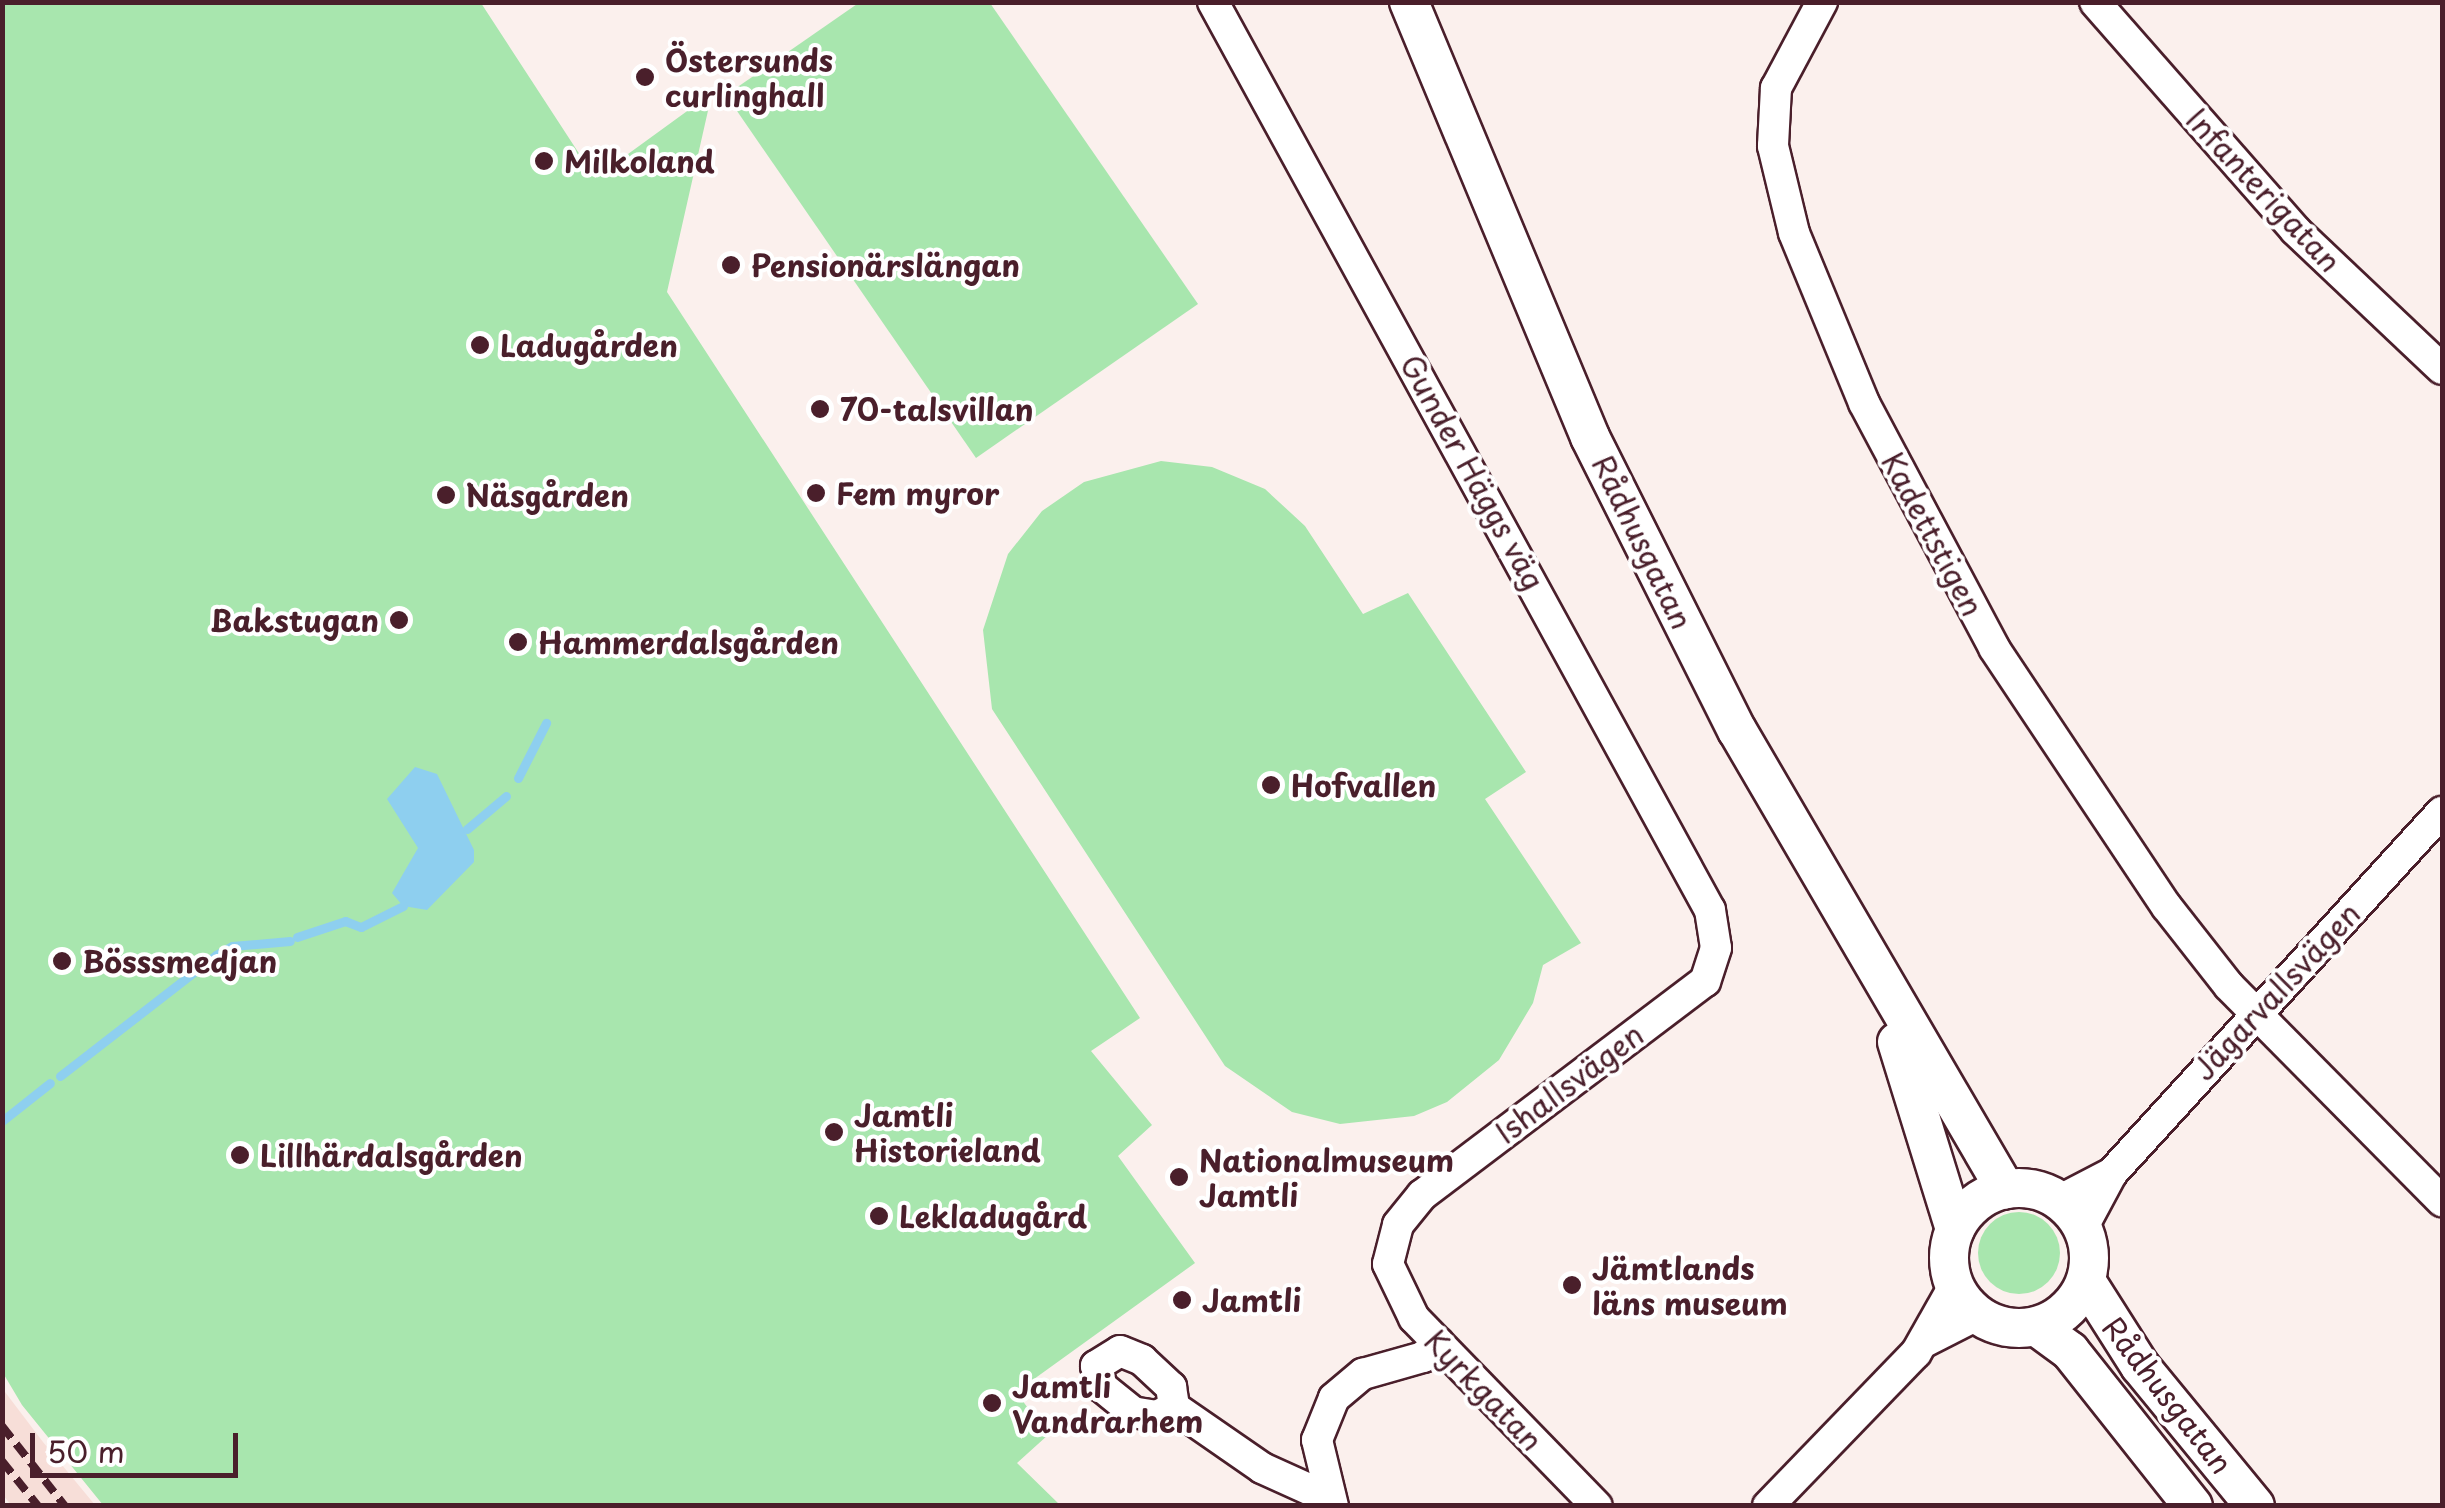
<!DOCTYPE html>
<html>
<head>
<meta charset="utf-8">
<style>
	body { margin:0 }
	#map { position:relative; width:2445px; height:1508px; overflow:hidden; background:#fbf0ed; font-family:"Playpen Sans",sans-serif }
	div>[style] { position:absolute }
	.built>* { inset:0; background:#f7ded8 }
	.green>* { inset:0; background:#a8e6ae }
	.round { border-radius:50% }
	.water>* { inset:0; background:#8ecfef }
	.stream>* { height:9px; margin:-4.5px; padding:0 4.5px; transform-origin:4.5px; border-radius:4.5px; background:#8ecfef }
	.roads { filter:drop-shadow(2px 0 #4a1f2b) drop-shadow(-2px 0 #4a1f2b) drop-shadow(0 2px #4a1f2b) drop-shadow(0 -2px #4a1f2b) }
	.minor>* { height:30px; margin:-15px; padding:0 15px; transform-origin:15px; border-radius:15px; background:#fff }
	.major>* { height:38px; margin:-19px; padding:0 19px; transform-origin:19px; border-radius:19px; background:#fff }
	.major>.ring { margin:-19px; padding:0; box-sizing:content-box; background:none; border:38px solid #fff; border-radius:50% }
	.rail>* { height:8px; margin-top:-4px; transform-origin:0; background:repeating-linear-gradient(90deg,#4a1f2b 0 15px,transparent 0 23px) }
	.dots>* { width:28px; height:28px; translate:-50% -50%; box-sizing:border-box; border:5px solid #fff; border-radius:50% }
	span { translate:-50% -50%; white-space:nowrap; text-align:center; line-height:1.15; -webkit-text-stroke:8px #fff; paint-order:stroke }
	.poi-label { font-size:30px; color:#4a1f2b; font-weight:700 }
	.left { translate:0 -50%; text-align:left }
	.right { translate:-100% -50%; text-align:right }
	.street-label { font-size:30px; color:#4a1f2b }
	.frame { position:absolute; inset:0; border:5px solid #4a1f2b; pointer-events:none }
	.scale { position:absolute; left:30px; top:1433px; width:208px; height:45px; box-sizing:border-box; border:5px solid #4a1f2b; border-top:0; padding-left:12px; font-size:30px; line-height:35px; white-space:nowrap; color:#4a1f2b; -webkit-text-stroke:8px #fff; paint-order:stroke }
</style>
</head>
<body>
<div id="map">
	<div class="built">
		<i style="clip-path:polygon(2px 1388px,43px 1442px,95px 1505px,11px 1505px,3px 1495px)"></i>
	</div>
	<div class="green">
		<i style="clip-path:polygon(860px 2px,990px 3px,1198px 304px,976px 458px,726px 95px)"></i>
		<i style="clip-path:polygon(3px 3px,481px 3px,595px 178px,712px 93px,667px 292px,1140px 1018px,1091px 1051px,1152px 1125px,1118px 1156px,1195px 1263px,1016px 1392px,1048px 1435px,1017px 1463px,1060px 1505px,103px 1505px,22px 1405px,3px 1373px)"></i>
		<i style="clip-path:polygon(1161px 461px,1212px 467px,1265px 489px,1305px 526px,1363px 614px,1408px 593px,1526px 772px,1485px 799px,1581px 943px,1543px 965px,1533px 1003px,1499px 1060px,1447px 1102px,1414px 1116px,1340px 1124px,1292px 1112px,1225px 1066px,992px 709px,983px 630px,1008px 554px,1042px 511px,1084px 482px)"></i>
		<i class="round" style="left:1978px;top:1212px;width:82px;height:82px"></i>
	</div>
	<div class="water">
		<i style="clip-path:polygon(415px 767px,437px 774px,474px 850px,474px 862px,427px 910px,403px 906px,392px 893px,418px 848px,387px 799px)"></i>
	</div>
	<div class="stream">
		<i style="left:518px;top:778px;width:62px;rotate:-63deg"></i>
		<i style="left:467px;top:829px;width:51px;rotate:-40.2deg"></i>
		<i style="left:297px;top:937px;width:51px;rotate:-18.4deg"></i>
		<i style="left:345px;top:921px;width:17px;rotate:21deg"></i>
		<i style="left:361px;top:927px;width:47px;rotate:-26.6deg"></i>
		<i style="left:60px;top:1076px;width:197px;rotate:-37.8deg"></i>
		<i style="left:216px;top:955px;width:18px;rotate:-29deg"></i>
		<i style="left:232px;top:946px;width:58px;rotate:-4.9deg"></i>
		<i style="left:2px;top:1121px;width:61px;rotate:-38.4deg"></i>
	</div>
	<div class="roads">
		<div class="minor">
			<i style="left:1213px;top:2px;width:1035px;rotate:61.31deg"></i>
			<i style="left:1710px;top:910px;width:38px;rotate:81deg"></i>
			<i style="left:1716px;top:948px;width:35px;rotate:108deg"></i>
			<i style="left:1705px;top:981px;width:355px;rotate:142.9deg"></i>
			<i style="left:1422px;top:1195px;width:38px;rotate:129deg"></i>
			<i style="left:1398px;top:1225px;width:40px;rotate:104.4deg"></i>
			<i style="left:1388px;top:1264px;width:60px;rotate:64.3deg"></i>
			<i style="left:1414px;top:1318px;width:262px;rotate:45.8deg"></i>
			<i style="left:1822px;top:2px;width:98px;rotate:118.1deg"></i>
			<i style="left:1776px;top:88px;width:58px;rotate:93deg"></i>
			<i style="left:1773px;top:146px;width:89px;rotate:76.4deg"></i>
			<i style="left:1794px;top:233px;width:184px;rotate:67.6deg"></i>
			<i style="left:1864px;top:403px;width:277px;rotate:62deg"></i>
			<i style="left:1994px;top:648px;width:311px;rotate:56.3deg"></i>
			<i style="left:2167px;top:907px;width:100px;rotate:51.9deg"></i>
			<i style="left:2229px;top:986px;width:303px;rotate:45.3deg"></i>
			<i style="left:2095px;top:2px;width:303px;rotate:48.7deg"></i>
			<i style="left:2295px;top:230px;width:202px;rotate:43.4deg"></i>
			<i style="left:2060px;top:1200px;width:59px;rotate:-27.4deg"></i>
			<i style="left:2083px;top:1227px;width:61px;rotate:-61.8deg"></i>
			<i style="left:2112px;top:1173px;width:489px;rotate:-47.6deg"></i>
			<i style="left:1926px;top:1341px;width:57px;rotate:-27deg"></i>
			<i style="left:1174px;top:1407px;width:19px;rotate:152deg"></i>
			<i style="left:1157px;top:1416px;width:24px;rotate:-171deg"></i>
			<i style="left:1133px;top:1412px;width:40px;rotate:-141deg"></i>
			<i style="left:1102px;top:1387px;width:22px;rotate:-106deg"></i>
			<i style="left:1096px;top:1366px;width:28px;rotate:-32deg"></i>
			<i style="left:1120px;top:1351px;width:24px;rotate:22deg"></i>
			<i style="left:1142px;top:1360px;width:40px;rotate:43deg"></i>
			<i style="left:1171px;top:1387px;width:20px;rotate:81deg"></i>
			<i style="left:1174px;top:1407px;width:107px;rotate:34.7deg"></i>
			<i style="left:1262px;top:1468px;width:68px;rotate:24.3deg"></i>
			<i style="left:1333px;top:1506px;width:68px;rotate:-103.6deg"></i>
			<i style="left:1317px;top:1440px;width:45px;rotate:-68deg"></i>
			<i style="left:1334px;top:1398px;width:38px;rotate:-40deg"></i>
			<i style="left:1363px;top:1374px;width:62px;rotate:-15.8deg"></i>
			<i style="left:1423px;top:1357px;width:21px;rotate:-43deg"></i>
			<i style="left:1768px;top:1506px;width:213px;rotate:-46deg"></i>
			<i style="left:1916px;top:1353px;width:77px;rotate:-60.4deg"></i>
		</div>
		<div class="major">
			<i style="left:1409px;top:2px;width:471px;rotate:67.4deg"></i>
			<i style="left:1590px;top:437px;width:328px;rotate:63.4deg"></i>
			<i style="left:1737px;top:730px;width:532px;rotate:59.72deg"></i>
			<i style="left:1897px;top:1042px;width:196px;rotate:72.8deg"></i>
			<i class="ring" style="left:1949px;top:1188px;width:102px;height:102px"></i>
			<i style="left:2086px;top:1281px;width:101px;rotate:57.6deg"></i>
			<i style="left:2140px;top:1366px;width:181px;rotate:50.6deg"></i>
			<i style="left:2037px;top:1327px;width:41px;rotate:36deg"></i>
			<i style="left:2070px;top:1351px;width:198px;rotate:51.6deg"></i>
		</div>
	</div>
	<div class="rail">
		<i style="left:2px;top:1426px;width:102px;rotate:51.8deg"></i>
		<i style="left:2px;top:1461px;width:58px;rotate:51.3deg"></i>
	</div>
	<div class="dots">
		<i style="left:645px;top:77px;background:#4a1f2b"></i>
		<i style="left:544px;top:161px;background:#4a1f2b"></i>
		<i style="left:731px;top:265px;background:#4a1f2b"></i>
		<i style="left:480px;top:345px;background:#4a1f2b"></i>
		<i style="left:820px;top:409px;background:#4a1f2b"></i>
		<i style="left:816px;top:493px;background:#4a1f2b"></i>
		<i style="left:446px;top:495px;background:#4a1f2b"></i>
		<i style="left:399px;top:620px;background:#4a1f2b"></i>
		<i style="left:518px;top:642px;background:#4a1f2b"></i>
		<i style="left:1271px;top:785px;background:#4a1f2b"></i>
		<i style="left:62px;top:961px;background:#4a1f2b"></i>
		<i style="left:834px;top:1132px;background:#4a1f2b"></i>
		<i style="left:240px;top:1155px;background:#4a1f2b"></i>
		<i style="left:1179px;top:1177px;background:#4a1f2b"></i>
		<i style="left:879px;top:1216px;background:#4a1f2b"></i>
		<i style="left:1572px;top:1285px;background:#4a1f2b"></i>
		<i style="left:1182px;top:1300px;background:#4a1f2b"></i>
		<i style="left:992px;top:1403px;background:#4a1f2b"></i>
	</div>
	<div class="poi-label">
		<span class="left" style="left:665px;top:77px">Östersunds<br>curlinghall</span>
		<span class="left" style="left:564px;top:161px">Milkoland</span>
		<span class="left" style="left:751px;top:265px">Pensionärslängan</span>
		<span class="left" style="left:500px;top:345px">Ladugården</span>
		<span class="left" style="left:840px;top:409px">70-talsvillan</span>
		<span class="left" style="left:836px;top:493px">Fem myror</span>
		<span class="left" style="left:466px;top:495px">Näsgården</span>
		<span class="right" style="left:379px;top:620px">Bakstugan</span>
		<span class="left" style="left:538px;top:642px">Hammerdalsgården</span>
		<span class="left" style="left:1291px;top:785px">Hofvallen</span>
		<span class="left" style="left:82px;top:961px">Bösssmedjan</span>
		<span class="left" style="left:854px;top:1132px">Jamtli<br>Historieland</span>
		<span class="left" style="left:260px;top:1155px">Lillhärdalsgården</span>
		<span class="left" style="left:1199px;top:1177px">Nationalmuseum<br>Jamtli</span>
		<span class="left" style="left:899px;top:1216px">Lekladugård</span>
		<span class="left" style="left:1592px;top:1285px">Jämtlands<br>läns museum</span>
		<span class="left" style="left:1202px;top:1300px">Jamtli</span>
		<span class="left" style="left:1012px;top:1403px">Jamtli<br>Vandrarhem</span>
	</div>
	<div class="street-label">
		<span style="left:2264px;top:190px;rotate:47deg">Infanterigatan</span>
		<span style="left:1473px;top:472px;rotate:61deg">Gunder Häggs väg</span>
		<span style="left:1933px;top:534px;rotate:62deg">Kadettstigen</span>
		<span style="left:1643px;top:542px;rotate:64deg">Rådhusgatan</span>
		<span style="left:2276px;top:991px;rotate:-47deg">Jägarvallsvägen</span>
		<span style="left:1569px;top:1083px;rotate:-37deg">Ishallsvägen</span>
		<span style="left:1484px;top:1390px;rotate:46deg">Kyrkgatan</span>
		<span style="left:2168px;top:1395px;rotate:52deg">Rådhusgatan</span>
	</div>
	<div class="frame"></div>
	<div class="scale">50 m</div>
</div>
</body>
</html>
